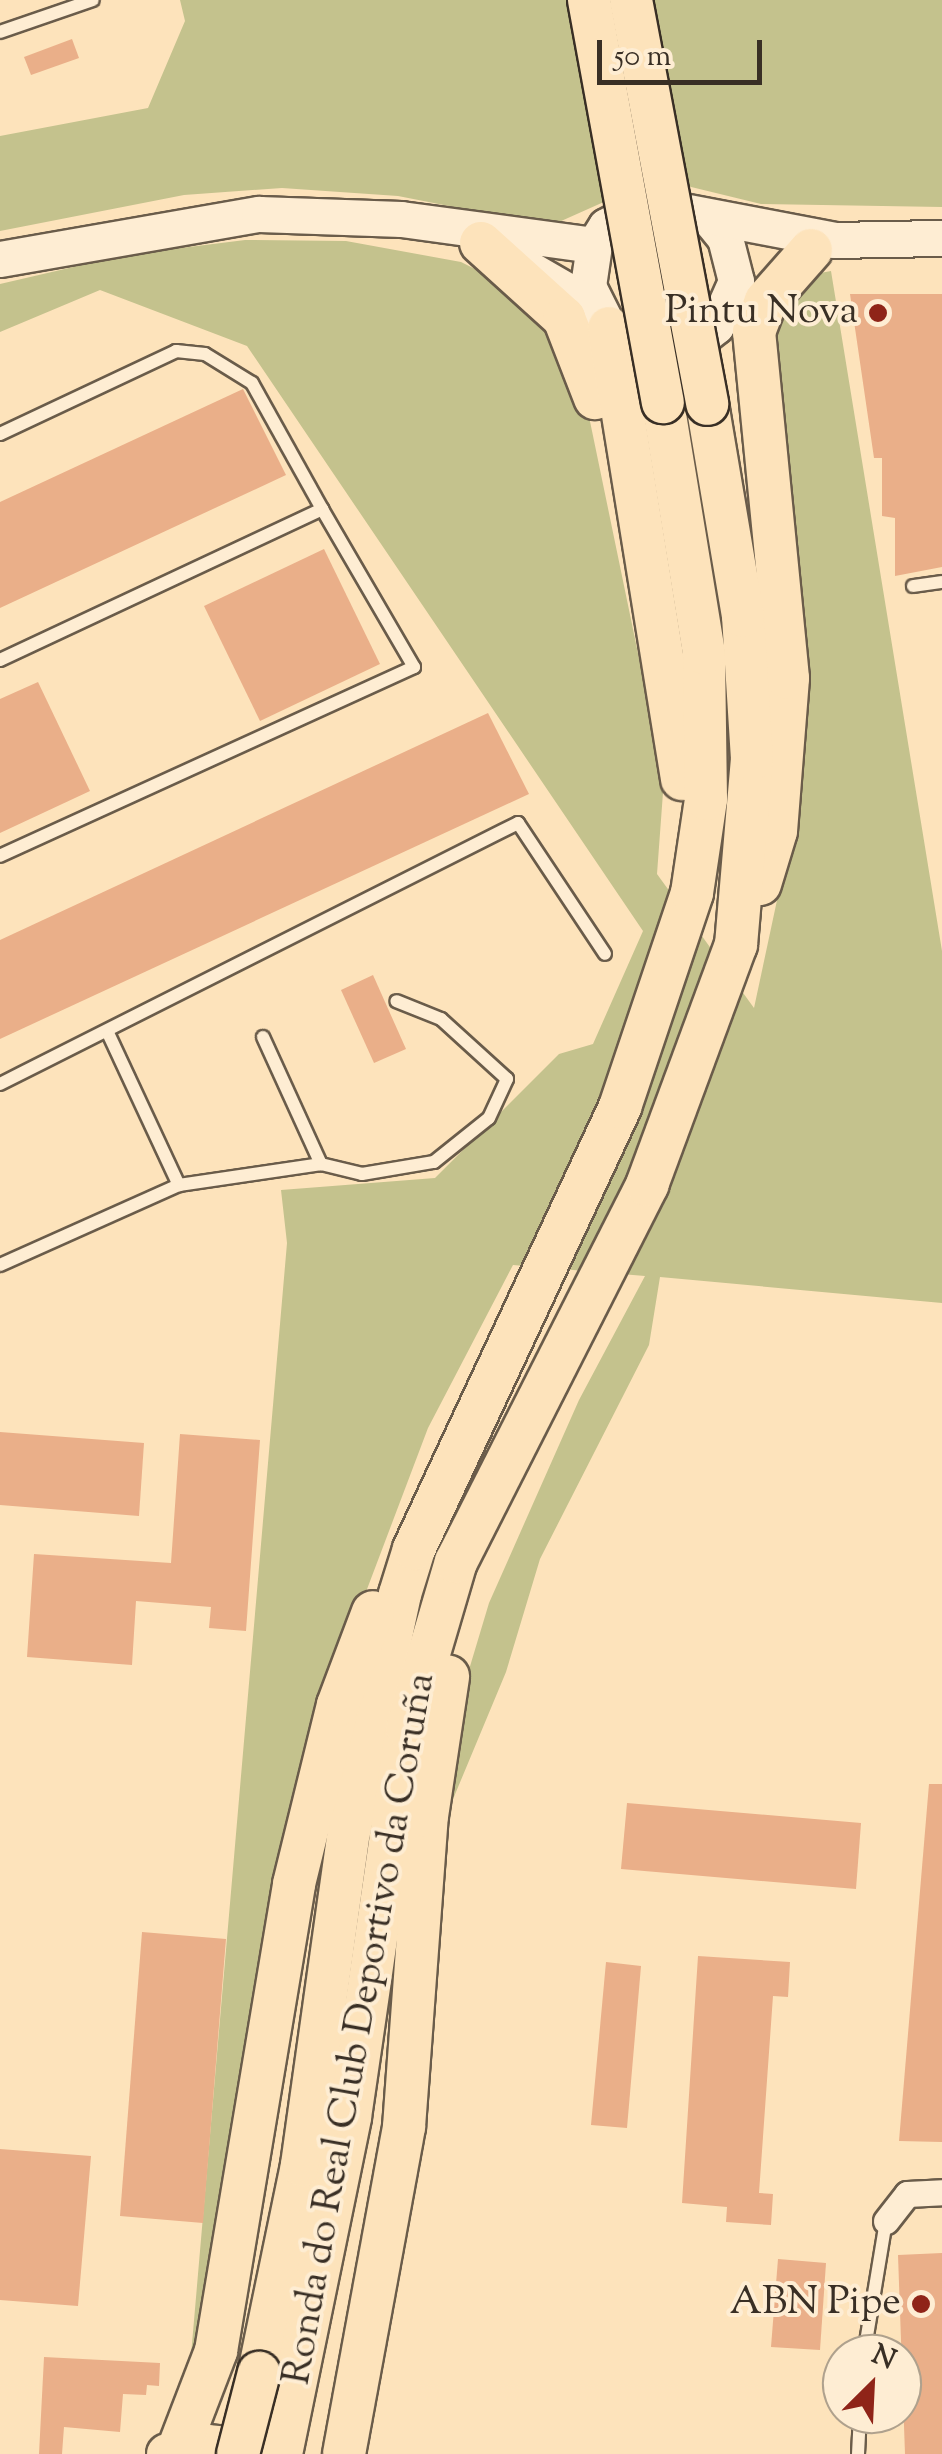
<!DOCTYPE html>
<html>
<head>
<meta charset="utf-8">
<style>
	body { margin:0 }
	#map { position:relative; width:942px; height:2454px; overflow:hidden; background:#fde3bb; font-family:"Sorts Mill Goudy",serif }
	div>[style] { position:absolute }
	.green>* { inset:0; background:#c4c28d }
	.building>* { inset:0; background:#eaaf89 }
	.roads { filter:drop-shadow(2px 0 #6a5c4a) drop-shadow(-2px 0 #6a5c4a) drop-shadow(0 2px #6a5c4a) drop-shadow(0 -2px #6a5c4a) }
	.service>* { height:12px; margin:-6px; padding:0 6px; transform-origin:6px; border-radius:6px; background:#feedd3 }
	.minor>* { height:25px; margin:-12.5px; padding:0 12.5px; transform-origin:12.5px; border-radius:12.5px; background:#feedd3 }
	.secondary>* { height:35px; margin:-17.5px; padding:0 17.5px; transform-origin:17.5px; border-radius:17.5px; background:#feedd3 }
	.primary>* { height:40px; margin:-20px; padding:0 20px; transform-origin:20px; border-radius:20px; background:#fde3bb }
	.trunk>* { height:42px; margin:-21px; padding:0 21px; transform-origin:21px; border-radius:21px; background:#fde3bb }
	.bridges { filter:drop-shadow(2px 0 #392f25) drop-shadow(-2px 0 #392f25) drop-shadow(0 2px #392f25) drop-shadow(0 -2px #392f25) }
	.trunk-bridge>* { height:42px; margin:-21px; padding:0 21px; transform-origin:21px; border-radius:21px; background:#fde3bb }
	.dots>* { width:28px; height:28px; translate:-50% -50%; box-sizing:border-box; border:5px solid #feedd3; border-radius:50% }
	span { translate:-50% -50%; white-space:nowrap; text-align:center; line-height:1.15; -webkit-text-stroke:8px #feedd3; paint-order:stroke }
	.poi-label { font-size:40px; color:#392f25 }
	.right { translate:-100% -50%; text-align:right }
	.street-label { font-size:40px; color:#392f25 }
	.north { position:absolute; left:822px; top:2334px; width:100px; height:100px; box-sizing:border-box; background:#feedd3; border:2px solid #afa18d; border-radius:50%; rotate:24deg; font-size:28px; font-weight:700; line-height:40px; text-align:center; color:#392f25 }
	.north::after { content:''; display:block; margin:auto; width:35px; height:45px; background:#8f2418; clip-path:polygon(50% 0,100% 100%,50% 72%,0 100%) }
	.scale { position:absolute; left:597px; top:40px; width:165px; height:45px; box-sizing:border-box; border:5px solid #392f25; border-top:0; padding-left:12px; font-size:30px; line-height:35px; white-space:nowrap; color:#392f25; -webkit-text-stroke:8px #feedd3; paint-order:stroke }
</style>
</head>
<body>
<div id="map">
	<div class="green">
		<i style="clip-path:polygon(180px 0,942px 0,942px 207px,761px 204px,683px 185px,615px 197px,550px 226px,398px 196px,282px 188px,184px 195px,0 231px,0 136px,148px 108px,185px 21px)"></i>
		<i style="clip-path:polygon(245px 240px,346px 241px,461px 262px,513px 288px,580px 373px,664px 779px,657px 874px,754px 1008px,792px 830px,771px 360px,780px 304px,815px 274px,831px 271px,942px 951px,942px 1303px,660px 1277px,649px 1345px,540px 1559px,506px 1672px,446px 1816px,465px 1683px,489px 1603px,579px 1400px,645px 1276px,513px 1265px,428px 1428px,330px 1687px,188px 2390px,287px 1243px,281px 1190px,435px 1178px,559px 1054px,593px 1044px,643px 931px,247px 346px,100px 290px,0 332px,0 284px,125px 255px)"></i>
	</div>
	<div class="building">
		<i style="clip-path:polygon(72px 39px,79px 58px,31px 75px,24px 57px)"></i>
		<i style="clip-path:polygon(850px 294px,942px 294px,942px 567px,895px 576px,895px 518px,882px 516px,882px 458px,874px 458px)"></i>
		<i style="clip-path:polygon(243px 389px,286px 475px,0 608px,0 502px)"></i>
		<i style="clip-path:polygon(324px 549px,380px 664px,260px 721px,204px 606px)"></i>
		<i style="clip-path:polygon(38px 682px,90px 791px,0 833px,0 699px)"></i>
		<i style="clip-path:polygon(488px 713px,529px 794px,0 1039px,0 940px)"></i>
		<i style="clip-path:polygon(373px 975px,406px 1049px,374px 1063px,341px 990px)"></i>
		<i style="clip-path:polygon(0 1432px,144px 1443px,139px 1516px,0 1505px)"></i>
		<i style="clip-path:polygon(180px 1434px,260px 1440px,246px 1631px,209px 1628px,211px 1607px,136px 1601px,132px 1665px,27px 1657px,34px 1554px,171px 1563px)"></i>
		<i style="clip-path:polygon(929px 1784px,942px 1784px,942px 2142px,899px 2141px)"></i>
		<i style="clip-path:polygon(627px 1803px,861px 1823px,856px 1889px,621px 1869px)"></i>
		<i style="clip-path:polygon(142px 1932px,226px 1939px,203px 2223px,120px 2216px)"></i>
		<i style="clip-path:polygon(698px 1956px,790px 1962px,788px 1997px,773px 1996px,759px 2193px,773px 2194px,771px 2225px,726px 2222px,727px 2207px,682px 2203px)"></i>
		<i style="clip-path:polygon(606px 1962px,641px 1966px,627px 2128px,591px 2125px)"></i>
		<i style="clip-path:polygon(0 2149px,91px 2156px,78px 2306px,0 2300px)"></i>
		<i style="clip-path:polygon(942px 2253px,942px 2454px,905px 2454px,898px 2255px)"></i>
		<i style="clip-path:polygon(778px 2259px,826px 2263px,820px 2350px,771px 2347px)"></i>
		<i style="clip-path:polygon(44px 2357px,160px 2363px,159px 2386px,147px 2385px,146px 2395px,123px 2394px,120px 2432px,64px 2427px,62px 2454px,39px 2454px)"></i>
	</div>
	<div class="roads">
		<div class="service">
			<i style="left:0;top:32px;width:98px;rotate:-19deg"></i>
			<i style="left:0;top:434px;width:195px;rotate:-25.2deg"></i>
			<i style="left:176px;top:351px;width:29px;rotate:6deg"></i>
			<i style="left:205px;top:354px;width:55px;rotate:31.7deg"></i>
			<i style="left:252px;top:383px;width:144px;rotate:60.9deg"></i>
			<i style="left:913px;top:586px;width:29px;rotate:-8deg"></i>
			<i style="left:0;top:660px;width:356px;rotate:-25.1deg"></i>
			<i style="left:322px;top:509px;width:183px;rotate:59.8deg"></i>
			<i style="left:414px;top:667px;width:455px;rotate:155.5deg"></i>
			<i style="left:108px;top:1033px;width:168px;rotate:65deg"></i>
			<i style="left:263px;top:1037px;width:140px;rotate:65.5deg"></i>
			<i style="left:0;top:1084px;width:580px;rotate:-26.74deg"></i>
			<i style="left:518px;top:823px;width:157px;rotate:56.4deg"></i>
			<i style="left:0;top:1265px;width:196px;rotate:-24.1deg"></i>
			<i style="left:179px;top:1185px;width:144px;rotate:-8.4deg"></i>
			<i style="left:321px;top:1164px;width:42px;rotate:13.7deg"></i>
			<i style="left:362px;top:1174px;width:73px;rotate:-9.5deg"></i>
			<i style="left:434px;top:1162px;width:70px;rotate:-38.7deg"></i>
			<i style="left:489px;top:1118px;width:43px;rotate:-65.2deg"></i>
			<i style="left:507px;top:1079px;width:89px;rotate:-137.7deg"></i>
			<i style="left:441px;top:1019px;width:48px;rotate:-158.2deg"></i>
			<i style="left:864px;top:2354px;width:135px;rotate:-80.6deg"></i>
			<i style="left:858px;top:2454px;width:40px;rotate:-87.1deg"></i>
		</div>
		<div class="minor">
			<i style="left:886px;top:2221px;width:34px;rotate:-52deg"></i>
			<i style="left:907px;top:2194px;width:35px;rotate:-3deg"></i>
		</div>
		<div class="secondary">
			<i style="left:711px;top:221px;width:22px;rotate:51deg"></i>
			<i style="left:725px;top:238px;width:44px;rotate:75.7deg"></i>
			<i style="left:736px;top:281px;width:49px;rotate:114deg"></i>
			<i style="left:716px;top:326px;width:24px;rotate:142deg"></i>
			<i style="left:697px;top:341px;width:47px;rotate:168.9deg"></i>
			<i style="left:651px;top:350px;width:47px;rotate:-152.4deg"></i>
			<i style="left:609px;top:328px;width:47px;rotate:-116.6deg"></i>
			<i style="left:588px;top:286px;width:41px;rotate:-81.7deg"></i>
			<i style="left:594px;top:245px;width:22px;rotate:-58deg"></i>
			<i style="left:606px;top:226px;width:46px;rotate:-28.8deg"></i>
			<i style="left:646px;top:204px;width:191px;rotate:10.8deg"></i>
			<i style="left:834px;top:240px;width:108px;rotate:-1.1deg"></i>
			<i style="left:507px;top:256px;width:100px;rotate:29.9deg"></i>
			<i style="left:0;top:259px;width:263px;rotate:-9.9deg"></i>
			<i style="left:259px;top:214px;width:142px;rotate:2deg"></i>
			<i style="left:401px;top:219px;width:195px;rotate:7.7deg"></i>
		</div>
		<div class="primary">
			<i style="left:167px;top:2454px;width:41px;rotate:-12.7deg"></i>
			<i style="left:207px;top:2445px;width:63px;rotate:5.4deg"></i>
		</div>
		<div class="trunk">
			<i style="left:481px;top:243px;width:112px;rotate:42.1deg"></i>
			<i style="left:564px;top:318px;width:86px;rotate:68.8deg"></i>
			<i style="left:609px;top:328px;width:457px;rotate:80.8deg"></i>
			<i style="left:760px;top:884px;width:55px;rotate:-73.2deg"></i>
			<i style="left:776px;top:831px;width:153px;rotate:-85.5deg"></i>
			<i style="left:788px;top:678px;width:348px;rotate:-95.6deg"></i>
			<i style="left:754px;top:332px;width:33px;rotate:-69deg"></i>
			<i style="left:766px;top:301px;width:68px;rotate:-48.6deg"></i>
			<i style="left:259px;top:2373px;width:212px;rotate:-78.3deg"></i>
			<i style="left:302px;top:2165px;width:336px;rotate:-82deg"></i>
			<i style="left:349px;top:1832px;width:243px;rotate:-77.9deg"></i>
			<i style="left:400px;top:1594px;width:47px;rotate:-72.7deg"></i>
			<i style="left:414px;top:1549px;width:488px;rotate:-65deg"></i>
			<i style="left:620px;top:1107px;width:226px;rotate:-71.4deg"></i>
			<i style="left:692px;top:893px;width:95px;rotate:-81.5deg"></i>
			<i style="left:706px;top:799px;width:146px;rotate:-90.8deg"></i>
			<i style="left:704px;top:653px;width:254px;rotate:-99.3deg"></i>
			<i style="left:178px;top:2450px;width:106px;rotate:-69deg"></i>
			<i style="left:216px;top:2351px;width:473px;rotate:-80.5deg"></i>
			<i style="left:294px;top:1884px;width:184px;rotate:-76.2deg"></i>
			<i style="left:338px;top:1705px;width:99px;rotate:-69.4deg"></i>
			<i style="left:281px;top:2454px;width:344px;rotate:-78.4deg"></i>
			<i style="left:350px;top:2117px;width:393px;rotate:-81.7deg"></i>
			<i style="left:407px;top:1728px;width:173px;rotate:-73.6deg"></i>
			<i style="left:456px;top:1562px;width:423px;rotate:-63.1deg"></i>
			<i style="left:647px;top:1185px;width:256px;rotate:-69.7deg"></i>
			<i style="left:736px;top:945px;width:187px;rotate:-85.1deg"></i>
			<i style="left:752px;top:759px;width:143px;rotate:-93.6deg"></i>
			<i style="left:743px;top:616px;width:215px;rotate:-99.6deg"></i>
			<i style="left:344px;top:2454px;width:332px;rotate:-79.6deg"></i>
			<i style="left:404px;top:2127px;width:312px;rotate:-85.8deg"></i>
			<i style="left:427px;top:1816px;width:141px;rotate:-81.4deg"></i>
		</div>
	</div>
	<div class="bridges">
		<div class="trunk-bridge">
			<i style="left:589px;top:0;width:409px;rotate:79.6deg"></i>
			<i style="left:631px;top:0;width:411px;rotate:79.3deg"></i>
			<i style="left:238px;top:2454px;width:84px;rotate:-75.5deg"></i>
		</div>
	</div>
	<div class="dots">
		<i style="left:878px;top:313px;background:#8f2418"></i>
		<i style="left:921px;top:2304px;background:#8f2418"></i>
	</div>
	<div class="poi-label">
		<span class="right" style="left:858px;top:313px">Pintu Nova</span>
		<span class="right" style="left:901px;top:2304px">ABN Pipe</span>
	</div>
	<div class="street-label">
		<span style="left:361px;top:2029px;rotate:-80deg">Ronda do Real Club Deportivo da Coruña</span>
	</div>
	<div class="north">N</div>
	<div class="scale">50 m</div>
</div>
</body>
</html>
